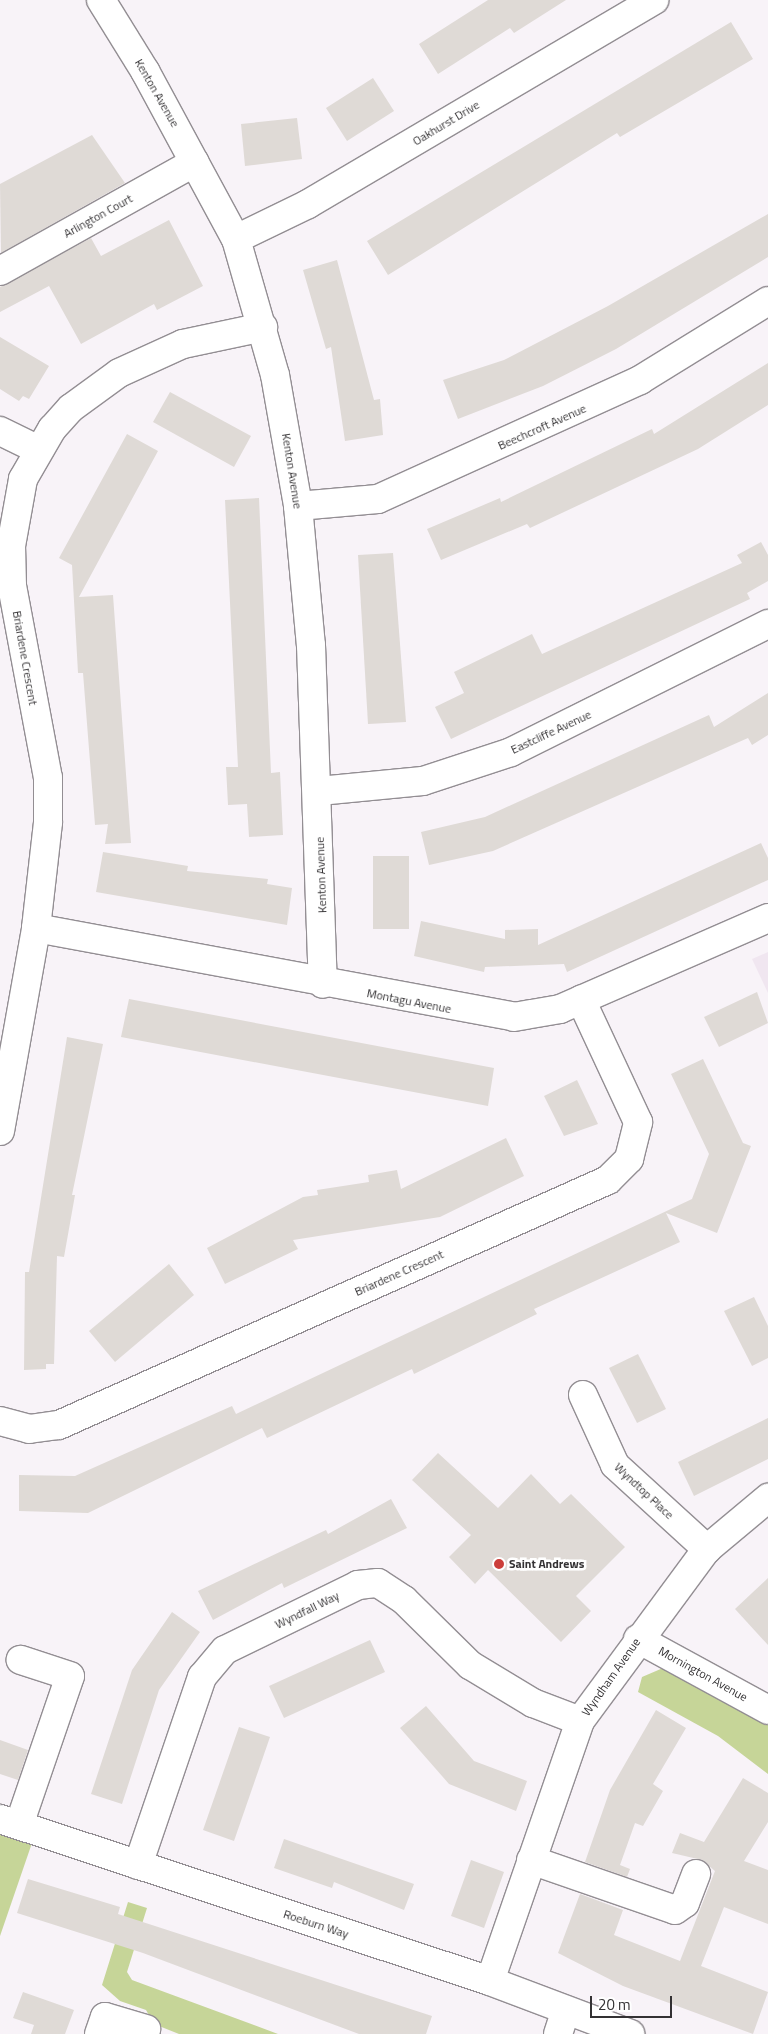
<!DOCTYPE html>
<html>
<head>
<meta charset="utf-8">
<style>
	body { margin:0 }
	#map { position:relative; width:768px; height:2034px; overflow:hidden; background:#f8f3f8; font-family:"Titillium Web",sans-serif }
	div>[style] { position:absolute }
	.built>* { inset:0; background:#f0e6f0 }
	.green>* { inset:0; background:#c6d598 }
	.building>* { inset:0; background:#dfdad6 }
	.roads { filter:drop-shadow(1px 0 #938e93) drop-shadow(-1px 0 #938e93) drop-shadow(0 1px #938e93) drop-shadow(0 -1px #938e93) }
	.minor>* { height:28px; margin:-14px; padding:0 14px; transform-origin:14px; border-radius:14px; background:#fff }
	.dots>* { width:14px; height:14px; translate:-50% -50%; box-sizing:border-box; border:2px solid #fff; border-radius:50% }
	span { translate:-50% -50%; white-space:nowrap; text-align:center; line-height:1.15; -webkit-text-stroke:5px #fff; paint-order:stroke }
	.street-label { font-size:12px; color:#333133 }
	.poi-label { font-size:12px; color:#333133; font-weight:700 }
	.left { translate:0 -50%; text-align:left }
	.scale { position:absolute; left:590px; top:1996px; width:82px; height:22px; box-sizing:border-box; border:2px solid #333133; border-top:0; padding-left:6px; font-size:15px; line-height:18px; white-space:nowrap; color:#333133; -webkit-text-stroke:4px #fff; paint-order:stroke }
</style>
</head>
<body>
<div id="map">
	<div class="built">
		<i style="clip-path:polygon(768px 952px,768px 993px,752px 959px)"></i>
	</div>
	<div class="green">
		<i style="clip-path:polygon(663px 1668px,768px 1725px,768px 1774px,718px 1736px,638px 1692px,642px 1677px)"></i>
		<i style="clip-path:polygon(0 1831px,32px 1843px,0 1936px)"></i>
		<i style="clip-path:polygon(128px 1902px,147px 1908px,127px 1972px,132px 1980px,278px 2034px,179px 2034px,154px 2024px,146px 2010px,120px 2001px,102px 1985px)"></i>
	</div>
	<div class="building">
		<i style="clip-path:polygon(488px 0,566px 0,514px 33px,510px 28px,438px 74px,419px 44px)"></i>
		<i style="clip-path:polygon(731px 22px,753px 59px,620px 137px,617px 133px,388px 275px,367px 241px)"></i>
		<i style="clip-path:polygon(373px 78px,394px 111px,347px 141px,326px 108px)"></i>
		<i style="clip-path:polygon(297px 118px,302px 159px,245px 166px,241px 124px)"></i>
		<i style="clip-path:polygon(92px 135px,125px 183px,1px 253px,0 184px)"></i>
		<i style="clip-path:polygon(768px 214px,768px 257px,616px 349px,543px 386px,458px 419px,443px 380px,504px 360px,608px 306px)"></i>
		<i style="clip-path:polygon(169px 220px,203px 286px,157px 310px,154px 304px,81px 344px,49px 286px,0 312px,0 287px,91px 238px,101px 256px)"></i>
		<i style="clip-path:polygon(337px 260px,374px 400px,380px 399px,383px 435px,345px 441px,331px 347px,326px 349px,303px 270px)"></i>
		<i style="clip-path:polygon(0 337px,49px 366px,29px 399px,23px 396px,19px 401px,0 389px)"></i>
		<i style="clip-path:polygon(768px 363px,768px 405px,698px 449px,530px 528px,527px 524px,441px 560px,427px 529px,500px 498px,501px 502px,652px 429px,654px 434px)"></i>
		<i style="clip-path:polygon(170px 392px,251px 436px,234px 467px,153px 422px)"></i>
		<i style="clip-path:polygon(127px 434px,158px 451px,79px 597px,113px 595px,131px 843px,105px 844px,108px 824px,95px 825px,83px 673px,78px 673px,72px 565px,59px 558px)"></i>
		<i style="clip-path:polygon(259px 498px,271px 773px,280px 772px,283px 835px,249px 837px,247px 804px,228px 805px,226px 767px,238px 767px,225px 500px)"></i>
		<i style="clip-path:polygon(761px 542px,768px 555px,768px 581px,747px 593px,750px 599px,451px 739px,435px 707px,464px 693px,454px 672px,532px 634px,542px 654px,742px 563px,737px 555px)"></i>
		<i style="clip-path:polygon(393px 553px,406px 722px,368px 724px,358px 555px)"></i>
		<i style="clip-path:polygon(768px 693px,768px 735px,752px 745px,748px 738px,493px 851px,429px 865px,421px 832px,485px 817px,709px 715px,714px 727px)"></i>
		<i style="clip-path:polygon(761px 843px,768px 858px,768px 880px,567px 972px,564px 964px,485px 967px,484px 972px,414px 956px,421px 921px,505px 939px,505px 930px,538px 929px,538px 945px)"></i>
		<i style="clip-path:polygon(103px 852px,188px 866px,187px 871px,268px 879px,267px 884px,292px 888px,287px 925px,96px 892px)"></i>
		<i style="clip-path:polygon(373px 856px,409px 856px,409px 929px,373px 929px)"></i>
		<i style="clip-path:polygon(757px 992px,768px 1023px,719px 1047px,704px 1017px)"></i>
		<i style="clip-path:polygon(129px 999px,494px 1068px,488px 1106px,121px 1037px)"></i>
		<i style="clip-path:polygon(67px 1037px,103px 1044px,72px 1195px,75px 1195px,64px 1257px,57px 1256px,54px 1364px,46px 1364px,46px 1369px,24px 1370px,25px 1272px,29px 1272px)"></i>
		<i style="clip-path:polygon(703px 1059px,743px 1143px,751px 1146px,717px 1233px,666px 1213px,680px 1242px,534px 1309px,537px 1314px,414px 1374px,412px 1369px,267px 1438px,262px 1428px,88px 1513px,19px 1511px,19px 1475px,75px 1476px,232px 1406px,236px 1414px,692px 1199px,709px 1154px,671px 1074px)"></i>
		<i style="clip-path:polygon(577px 1080px,598px 1124px,564px 1136px,544px 1096px)"></i>
		<i style="clip-path:polygon(506px 1138px,524px 1176px,440px 1217px,293px 1240px,298px 1249px,225px 1284px,207px 1248px,303px 1197px,318px 1195px,317px 1190px,369px 1182px,368px 1175px,397px 1170px,401px 1189px)"></i>
		<i style="clip-path:polygon(169px 1264px,194px 1295px,115px 1362px,89px 1331px)"></i>
		<i style="clip-path:polygon(754px 1297px,768px 1326px,768px 1358px,752px 1366px,724px 1311px)"></i>
		<i style="clip-path:polygon(638px 1354px,666px 1409px,637px 1423px,609px 1368px)"></i>
		<i style="clip-path:polygon(768px 1418px,768px 1459px,694px 1496px,678px 1462px)"></i>
		<i style="clip-path:polygon(438px 1453px,498px 1508px,531px 1474px,560px 1504px,571px 1494px,625px 1547px,576px 1596px,591px 1611px,561px 1642px,488px 1570px,475px 1584px,449px 1557px,471px 1535px,412px 1480px)"></i>
		<i style="clip-path:polygon(391px 1499px,407px 1528px,284px 1588px,282px 1583px,213px 1620px,198px 1591px,326px 1530px,328px 1534px)"></i>
		<i style="clip-path:polygon(768px 1578px,768px 1645px,735px 1609px)"></i>
		<i style="clip-path:polygon(172px 1612px,200px 1632px,159px 1690px,122px 1804px,91px 1794px,132px 1670px)"></i>
		<i style="clip-path:polygon(370px 1640px,385px 1672px,284px 1718px,269px 1686px)"></i>
		<i style="clip-path:polygon(426px 1706px,474px 1761px,527px 1781px,516px 1811px,449px 1784px,400px 1728px)"></i>
		<i style="clip-path:polygon(656px 1710px,686px 1728px,653px 1784px,663px 1791px,643px 1826px,635px 1823px,620px 1865px,630px 1869px,627px 1877px,585px 1862px,610px 1790px)"></i>
		<i style="clip-path:polygon(239px 1727px,270px 1737px,234px 1841px,203px 1830px)"></i>
		<i style="clip-path:polygon(0 1740px,28px 1750px,18px 1780px,0 1774px)"></i>
		<i style="clip-path:polygon(743px 1778px,768px 1793px,768px 1822px,744px 1861px,768px 1870px,768px 1924px,724px 1907px,701px 1966px,768px 1992px,753px 2034px,623px 1986px,558px 1953px,580px 1894px,623px 1910px,614px 1935px,680px 1961px,715px 1871px,702px 1860px,672px 1853px,680px 1833px,704px 1842px)"></i>
		<i style="clip-path:polygon(284px 1839px,414px 1884px,404px 1910px,334px 1882px,332px 1888px,274px 1868px)"></i>
		<i style="clip-path:polygon(471px 1860px,504px 1872px,484px 1928px,451px 1916px)"></i>
		<i style="clip-path:polygon(28px 1879px,120px 1907px,118px 1914px,432px 2016px,426px 2034px,359px 2034px,143px 1953px,17px 1913px)"></i>
		<i style="clip-path:polygon(23px 1992px,74px 2010px,65px 2034px,31px 2034px,34px 2025px,13px 2018px)"></i>
	</div>
	<div class="roads">
		<div class="minor">
			<i style="left:101px;top:0;width:84px;rotate:58.2deg"></i>
			<i style="left:145px;top:71px;width:191px;rotate:61.6deg"></i>
			<i style="left:236px;top:239px;width:141px;rotate:74deg"></i>
			<i style="left:275px;top:375px;width:133px;rotate:80deg"></i>
			<i style="left:298px;top:506px;width:140px;rotate:84.7deg"></i>
			<i style="left:311px;top:645px;width:339px;rotate:88deg"></i>
			<i style="left:236px;top:239px;width:80px;rotate:-25.9deg"></i>
			<i style="left:308px;top:204px;width:402px;rotate:-30.5deg"></i>
			<i style="left:0;top:271px;width:223px;rotate:-29.2deg"></i>
			<i style="left:0;top:431px;width:43px;rotate:26deg"></i>
			<i style="left:298px;top:506px;width:80px;rotate:-5deg"></i>
			<i style="left:378px;top:499px;width:288px;rotate:-24.4deg"></i>
			<i style="left:640px;top:380px;width:150px;rotate:-31.7deg"></i>
			<i style="left:319px;top:791px;width:104px;rotate:-5.5deg"></i>
			<i style="left:423px;top:781px;width:93px;rotate:-18.2deg"></i>
			<i style="left:511px;top:752px;width:287px;rotate:-26.5deg"></i>
			<i style="left:36px;top:928px;width:486px;rotate:10.5deg"></i>
			<i style="left:514px;top:1017px;width:47px;rotate:-9.9deg"></i>
			<i style="left:560px;top:1009px;width:227px;rotate:-23.6deg"></i>
			<i style="left:0;top:1131px;width:206px;rotate:-79.9deg"></i>
			<i style="left:36px;top:928px;width:107px;rotate:-83.5deg"></i>
			<i style="left:48px;top:822px;width:44px;rotate:-90deg"></i>
			<i style="left:48px;top:778px;width:195px;rotate:-100.6deg"></i>
			<i style="left:12px;top:586px;width:40px;rotate:-91.4deg"></i>
			<i style="left:11px;top:546px;width:68px;rotate:-79.8deg"></i>
			<i style="left:23px;top:479px;width:58px;rotate:-59.9deg"></i>
			<i style="left:52px;top:429px;width:28px;rotate:-48deg"></i>
			<i style="left:71px;top:408px;width:59px;rotate:-36.1deg"></i>
			<i style="left:119px;top:373px;width:70px;rotate:-24.4deg"></i>
			<i style="left:183px;top:344px;width:82px;rotate:-12deg"></i>
			<i style="left:583px;top:1395px;width:77px;rotate:65.4deg"></i>
			<i style="left:615px;top:1465px;width:125px;rotate:42.4deg"></i>
			<i style="left:0;top:1421px;width:30px;rotate:15deg"></i>
			<i style="left:29px;top:1429px;width:30px;rotate:-8deg"></i>
			<i style="left:59px;top:1425px;width:601px;rotate:-24.05deg"></i>
			<i style="left:608px;top:1180px;width:30px;rotate:-45deg"></i>
			<i style="left:629px;top:1159px;width:38px;rotate:-76deg"></i>
			<i style="left:638px;top:1122px;width:135px;rotate:-115deg"></i>
			<i style="left:638px;top:1639px;width:148px;rotate:28.6deg"></i>
			<i style="left:0;top:1819px;width:516px;rotate:18.29deg"></i>
			<i style="left:490px;top:1981px;width:150px;rotate:20.7deg"></i>
			<i style="left:19px;top:1825px;width:157px;rotate:-71.1deg"></i>
			<i style="left:70px;top:1676px;width:52px;rotate:-161.9deg"></i>
			<i style="left:531px;top:1860px;width:152px;rotate:19.1deg"></i>
			<i style="left:675px;top:1910px;width:12px;rotate:-35deg"></i>
			<i style="left:685px;top:1903px;width:31px;rotate:-69deg"></i>
			<i style="left:138px;top:1865px;width:199px;rotate:-71.2deg"></i>
			<i style="left:202px;top:1677px;width:35px;rotate:-50deg"></i>
			<i style="left:225px;top:1650px;width:148px;rotate:-26deg"></i>
			<i style="left:358px;top:1585px;width:20px;rotate:-6deg"></i>
			<i style="left:378px;top:1583px;width:31px;rotate:33deg"></i>
			<i style="left:404px;top:1600px;width:93px;rotate:44.6deg"></i>
			<i style="left:470px;top:1665px;width:74px;rotate:31.1deg"></i>
			<i style="left:533px;top:1703px;width:50px;rotate:21deg"></i>
			<i style="left:490px;top:1981px;width:275px;rotate:-70.9deg"></i>
			<i style="left:580px;top:1721px;width:214px;rotate:-53.6deg"></i>
			<i style="left:707px;top:1549px;width:80px;rotate:-39.9deg"></i>
			<i style="left:99px;top:2034px;width:18px;rotate:-71deg"></i>
			<i style="left:105px;top:2017px;width:43px;rotate:16.3deg"></i>
			<i style="left:558px;top:2034px;width:25px;rotate:-72deg"></i>
		</div>
	</div>
	<div class="dots">
		<i style="left:499px;top:1564px;background:#cc3e3a"></i>
	</div>
	<div class="street-label">
		<span style="left:157px;top:93px;rotate:60deg">Kenton Avenue</span>
		<span style="left:446px;top:123px;rotate:-31deg">Oakhurst Drive</span>
		<span style="left:98px;top:216px;rotate:-29deg">Arlington Court</span>
		<span style="left:542px;top:427px;rotate:-24deg">Beechcroft Avenue</span>
		<span style="left:292px;top:471px;rotate:81deg">Kenton Avenue</span>
		<span style="left:25px;top:658px;rotate:80deg">Briardene Crescent</span>
		<span style="left:551px;top:732px;rotate:-25deg">Eastcliffe Avenue</span>
		<span style="left:321px;top:875px;rotate:-92deg">Kenton Avenue</span>
		<span style="left:409px;top:1001px;rotate:11deg">Montagu Avenue</span>
		<span style="left:399px;top:1273px;rotate:-24deg">Briardene Crescent</span>
		<span style="left:644px;top:1491px;rotate:43deg">Wyndtop Place</span>
		<span style="left:307px;top:1610px;rotate:-26deg">Wyndfall Way</span>
		<span style="left:703px;top:1674px;rotate:29deg">Mornington Avenue</span>
		<span style="left:611px;top:1677px;rotate:-55deg">Wyndham Avenue</span>
		<span style="left:316px;top:1924px;rotate:18deg">Roeburn Way</span>
	</div>
	<div class="poi-label">
		<span class="left" style="left:509px;top:1564px">Saint Andrews</span>
	</div>
	<div class="scale">20 m</div>
</div>
</body>
</html>
